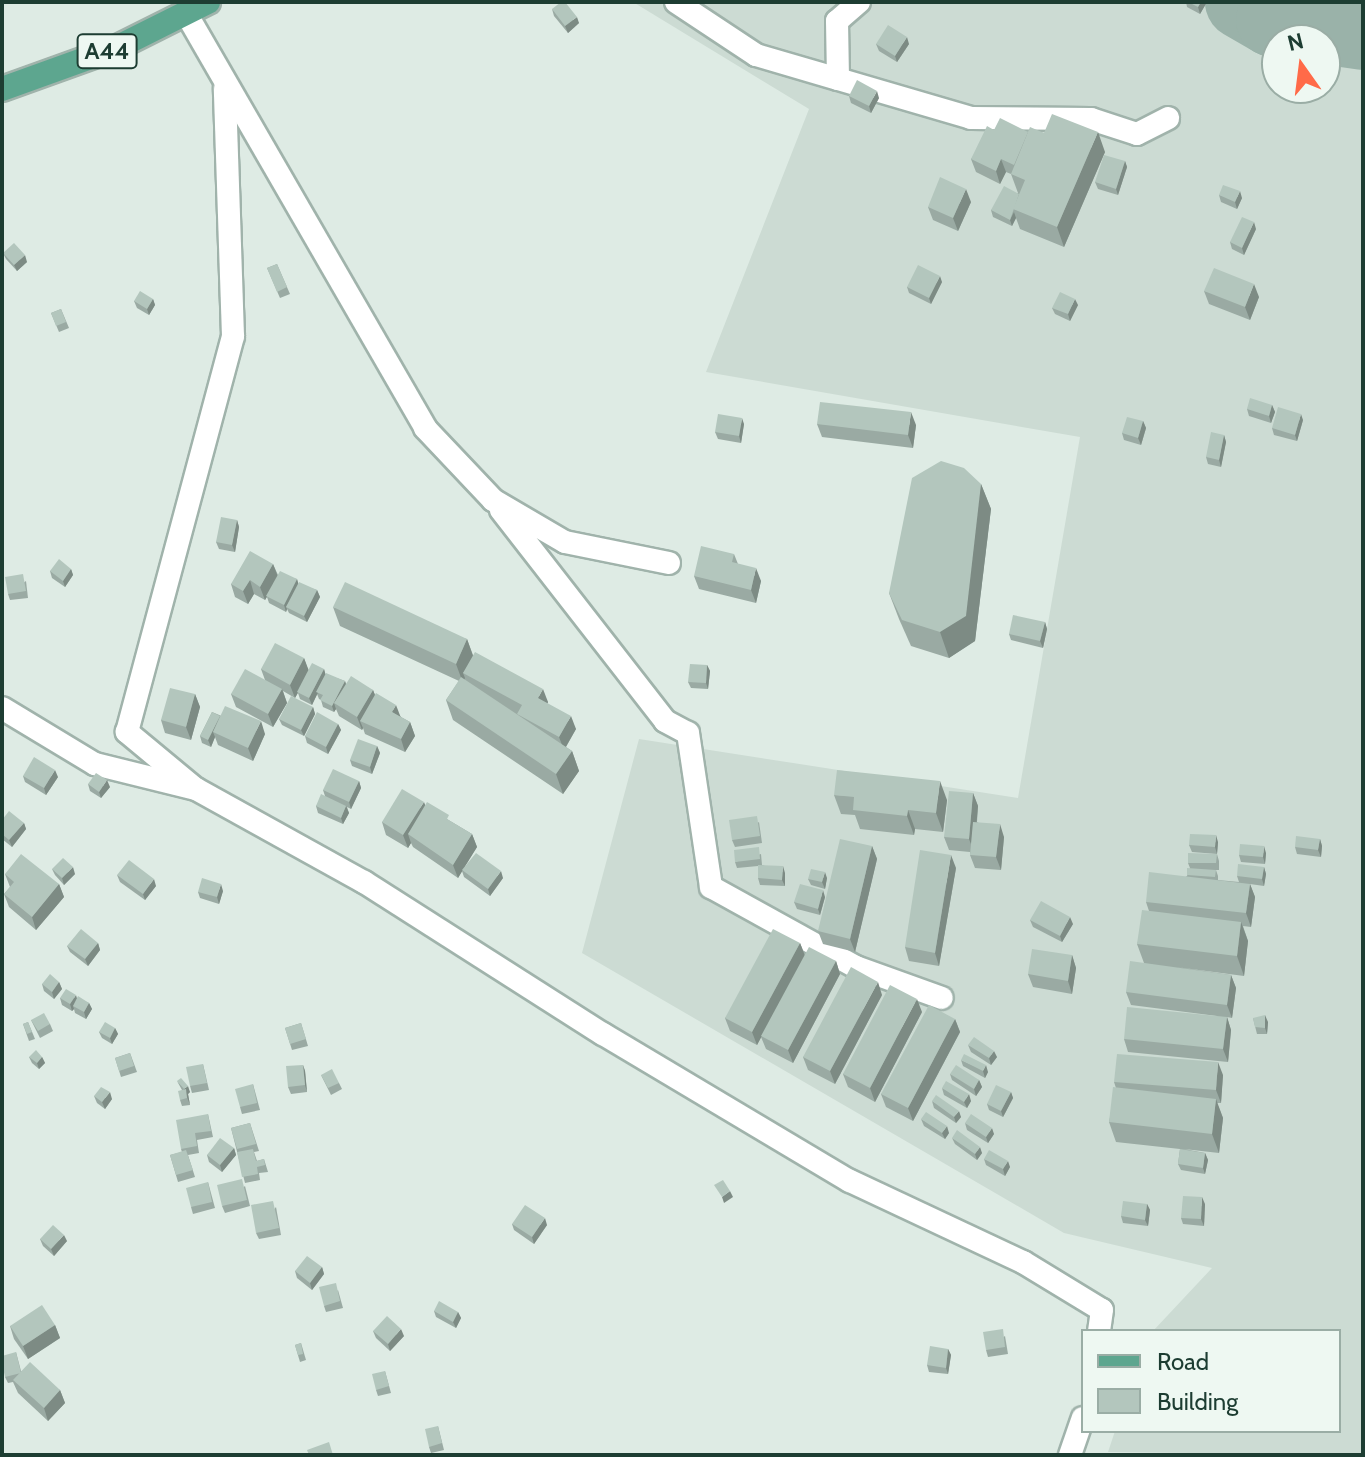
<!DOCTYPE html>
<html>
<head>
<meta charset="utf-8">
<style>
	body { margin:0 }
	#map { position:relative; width:1365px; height:1457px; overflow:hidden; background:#deebe4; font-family:Cabin,sans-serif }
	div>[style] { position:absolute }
	.built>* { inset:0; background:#ccdbd3 }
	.taxiway>* { height:74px; margin:-37px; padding:0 37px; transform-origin:37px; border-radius:37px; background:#9ab2a9 }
	.roads { filter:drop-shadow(2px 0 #a0b3ab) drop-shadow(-2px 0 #a0b3ab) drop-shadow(0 2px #a0b3ab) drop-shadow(0 -2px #a0b3ab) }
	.street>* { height:22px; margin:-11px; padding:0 11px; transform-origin:11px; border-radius:11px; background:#fff }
	.primary>* { height:24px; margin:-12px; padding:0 12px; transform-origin:12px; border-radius:12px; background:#5da68f }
	.wall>* { inset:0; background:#9aaaa3 }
	.shaded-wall>* { inset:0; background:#7d8b84 }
	.building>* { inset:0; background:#b3c6bd }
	span { translate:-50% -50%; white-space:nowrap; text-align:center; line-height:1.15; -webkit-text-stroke:6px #eef8f2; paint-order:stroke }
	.shield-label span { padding:2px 6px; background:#eef8f2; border:2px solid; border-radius:6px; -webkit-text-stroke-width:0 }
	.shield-label { font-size:24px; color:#1d3d32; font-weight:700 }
	.frame { position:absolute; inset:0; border:4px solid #1d3d32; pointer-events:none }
	.legend { position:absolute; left:1081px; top:1329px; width:260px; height:104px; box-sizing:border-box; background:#eef8f2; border:2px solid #9aada5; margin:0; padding:10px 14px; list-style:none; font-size:24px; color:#1d3d32 }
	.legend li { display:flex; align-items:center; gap:16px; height:40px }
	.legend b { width:40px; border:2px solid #9aada5 }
	.north { position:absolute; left:1261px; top:24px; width:80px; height:80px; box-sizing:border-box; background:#eef8f2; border:2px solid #9aada5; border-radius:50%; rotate:346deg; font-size:22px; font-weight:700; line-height:32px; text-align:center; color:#1d3d32 }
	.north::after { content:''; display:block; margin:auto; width:28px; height:36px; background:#ff6a48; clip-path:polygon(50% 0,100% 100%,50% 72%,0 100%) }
</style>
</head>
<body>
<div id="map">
	<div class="built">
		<i style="clip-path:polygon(evenodd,633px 2px,1363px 2px,1363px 1455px,1108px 1452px,1115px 1431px,1339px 1431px,1339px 1331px,1153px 1331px,1212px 1268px,1064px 1233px,582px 953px,639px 739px,1018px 798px,1080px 437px,706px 372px,809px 109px,633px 2px,1277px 40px,1325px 40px,1325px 88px,1277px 88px,1277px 40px)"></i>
	</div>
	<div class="taxiway">
		<i style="left:1242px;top:2px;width:36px;rotate:30deg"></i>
		<i style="left:1273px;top:20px;width:91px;rotate:8.2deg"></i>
	</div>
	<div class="roads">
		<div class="street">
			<i style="left:676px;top:2px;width:96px;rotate:33.5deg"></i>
			<i style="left:756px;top:55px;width:85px;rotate:16.3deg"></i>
			<i style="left:859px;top:2px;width:29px;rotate:139deg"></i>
			<i style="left:837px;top:21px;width:58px;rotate:89deg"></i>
			<i style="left:838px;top:79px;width:139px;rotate:16.3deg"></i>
			<i style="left:971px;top:118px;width:120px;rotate:0.5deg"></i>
			<i style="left:1091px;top:119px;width:48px;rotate:18.1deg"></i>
			<i style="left:1137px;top:134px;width:35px;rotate:-27deg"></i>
			<i style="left:187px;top:15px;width:477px;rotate:60deg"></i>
			<i style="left:425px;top:428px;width:99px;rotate:46.6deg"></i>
			<i style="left:493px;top:500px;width:83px;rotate:30.3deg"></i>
			<i style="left:565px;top:542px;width:106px;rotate:11.4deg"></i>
			<i style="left:501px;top:510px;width:267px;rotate:52.1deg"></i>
			<i style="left:665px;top:721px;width:26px;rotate:28deg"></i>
			<i style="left:688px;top:733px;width:156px;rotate:81.5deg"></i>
			<i style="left:711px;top:887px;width:166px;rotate:28.9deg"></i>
			<i style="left:856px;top:967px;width:91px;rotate:19.8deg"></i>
			<i style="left:2px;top:708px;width:109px;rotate:31.1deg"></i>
			<i style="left:95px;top:764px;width:104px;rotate:13.9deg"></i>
			<i style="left:196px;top:789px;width:192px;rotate:29deg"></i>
			<i style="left:364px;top:882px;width:283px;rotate:32.5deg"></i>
			<i style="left:603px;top:1034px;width:287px;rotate:30.8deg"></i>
			<i style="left:850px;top:1181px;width:191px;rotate:25.1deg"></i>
			<i style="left:1023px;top:1262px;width:92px;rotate:31.3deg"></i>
			<i style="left:1102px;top:1310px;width:21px;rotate:98deg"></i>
			<i style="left:192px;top:786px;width:85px;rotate:-140.3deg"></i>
			<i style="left:127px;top:732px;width:410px;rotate:-75deg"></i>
			<i style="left:233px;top:336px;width:247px;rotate:-91.9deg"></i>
			<i style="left:1070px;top:1455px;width:39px;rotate:-71deg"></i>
		</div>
		<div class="primary">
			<i style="left:2px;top:89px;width:121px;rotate:-19.8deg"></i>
			<i style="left:116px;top:48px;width:103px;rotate:-26.6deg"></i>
		</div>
	</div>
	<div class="wall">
		<i style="clip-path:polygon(1186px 2px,1207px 2px,1200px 14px,1187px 7px)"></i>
		<i style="clip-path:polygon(552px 9px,579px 23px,568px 33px,554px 16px)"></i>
		<i style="clip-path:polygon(876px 44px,909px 44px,897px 62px,879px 51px)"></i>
		<i style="clip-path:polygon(849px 96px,879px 98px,871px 113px,851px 103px)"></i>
		<i style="clip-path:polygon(994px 130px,1044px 133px,1105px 152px,1064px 247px,1020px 229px,1016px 218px,1012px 226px,993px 217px,991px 210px,1018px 193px,1011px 174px,1006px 172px,1000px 184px,976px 172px,971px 159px)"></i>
		<i style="clip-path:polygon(1125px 161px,1127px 167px,1118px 195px,1098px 189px,1095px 182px)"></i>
		<i style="clip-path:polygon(1219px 195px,1242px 198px,1237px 209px,1221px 202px)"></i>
		<i style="clip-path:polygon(971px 202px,958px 231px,933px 220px,928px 207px)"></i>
		<i style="clip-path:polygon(1256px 229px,1244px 255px,1232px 249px,1230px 242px)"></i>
		<i style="clip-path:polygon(3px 253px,27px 262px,17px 271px,6px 259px)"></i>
		<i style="clip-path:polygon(277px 264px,290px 294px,280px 298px,267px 268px)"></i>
		<i style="clip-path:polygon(942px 282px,931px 304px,909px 293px,907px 287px)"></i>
		<i style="clip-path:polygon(1204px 291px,1259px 297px,1250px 320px,1209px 304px)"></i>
		<i style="clip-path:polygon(153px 299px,155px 305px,149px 315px,137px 308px,134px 301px)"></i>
		<i style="clip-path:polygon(1078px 305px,1070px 321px,1055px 314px,1052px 308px)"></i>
		<i style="clip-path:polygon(61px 309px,69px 328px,59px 332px,51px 313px)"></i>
		<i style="clip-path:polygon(1272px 405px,1275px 412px,1271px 423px,1249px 416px,1247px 409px)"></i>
		<i style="clip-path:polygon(1303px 420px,1297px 441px,1274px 435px,1272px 428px)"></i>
		<i style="clip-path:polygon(1143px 421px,1146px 428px,1141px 445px,1124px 440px,1122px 433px)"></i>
		<i style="clip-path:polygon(744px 424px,741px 443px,718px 439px,715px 432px)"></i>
		<i style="clip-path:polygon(817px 424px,916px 425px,913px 448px,822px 437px)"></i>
		<i style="clip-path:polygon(1224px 435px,1226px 442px,1221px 467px,1208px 464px,1206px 457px)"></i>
		<i style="clip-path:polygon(981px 484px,991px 509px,975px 641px,949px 658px,911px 646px,899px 619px,889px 593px)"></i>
		<i style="clip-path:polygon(237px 520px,239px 527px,235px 552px,219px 549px,216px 542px)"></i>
		<i style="clip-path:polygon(734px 554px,738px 564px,761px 581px,756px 603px,699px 589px,694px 576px)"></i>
		<i style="clip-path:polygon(273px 564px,278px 575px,297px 579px,298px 584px,317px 590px,320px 597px,307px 622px,289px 613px,287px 609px,286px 612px,269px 603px,267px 597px,265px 600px,254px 594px,248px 604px,235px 597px,231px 584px)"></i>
		<i style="clip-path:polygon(71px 569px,73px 575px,65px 587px,52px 578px,50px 571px)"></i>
		<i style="clip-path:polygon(26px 581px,28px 598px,10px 600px,8px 594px)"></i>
		<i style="clip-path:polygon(333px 607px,467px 639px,473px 655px,548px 702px,547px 704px,576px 729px,566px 747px,572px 751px,579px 771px,563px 794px,453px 720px,446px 700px,459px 681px,340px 626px)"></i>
		<i style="clip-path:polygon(1045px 622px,1047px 629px,1043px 648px,1011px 640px,1009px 634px)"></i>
		<i style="clip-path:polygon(304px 658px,308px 670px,324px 669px,325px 674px,345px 681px,346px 684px,373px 690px,375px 695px,401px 717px,410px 722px,415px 736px,405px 752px,365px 734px,363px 728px,362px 730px,339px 716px,336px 709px,334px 712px,323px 707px,321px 700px,319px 699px,317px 694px,312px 705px,300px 699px,298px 693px,295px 698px,283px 691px,287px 703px,273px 727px,236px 707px,231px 694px,265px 680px,261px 669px)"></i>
		<i style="clip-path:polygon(707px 665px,710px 671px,708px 689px,691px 688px,688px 682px)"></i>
		<i style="clip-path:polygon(195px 694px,200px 707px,191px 740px,165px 733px,161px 720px)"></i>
		<i style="clip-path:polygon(313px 707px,315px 714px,304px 736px,282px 725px,279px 719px)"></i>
		<i style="clip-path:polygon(212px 712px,265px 734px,253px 761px,218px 745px,215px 737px,211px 747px,202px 743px,200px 736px)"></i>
		<i style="clip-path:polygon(338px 724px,341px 730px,328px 754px,307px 743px,305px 736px)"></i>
		<i style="clip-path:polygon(377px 746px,380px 753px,372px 774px,352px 766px,350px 760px)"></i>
		<i style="clip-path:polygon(23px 776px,58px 777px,46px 795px,25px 782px)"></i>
		<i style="clip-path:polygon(359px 781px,361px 788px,351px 809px,347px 807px,349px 813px,343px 824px,318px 813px,316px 806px,325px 796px,323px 790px)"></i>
		<i style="clip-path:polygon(88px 784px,110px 787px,101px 798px,90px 791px)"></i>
		<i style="clip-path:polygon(973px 793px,978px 806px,977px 822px,1004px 837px,1001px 870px,975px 868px,970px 855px,970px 852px,949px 850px,944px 837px)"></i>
		<i style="clip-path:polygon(834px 795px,947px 800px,943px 832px,915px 829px,914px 835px,860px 829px,855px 815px,841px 814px)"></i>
		<i style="clip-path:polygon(425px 806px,472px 834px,477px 847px,464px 867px,503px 878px,490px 896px,464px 877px,462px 871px,458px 878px,413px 847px,411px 843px,408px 848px,386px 835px,382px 822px)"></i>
		<i style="clip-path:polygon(2px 820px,24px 823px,26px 829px,12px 847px,2px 839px)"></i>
		<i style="clip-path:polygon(759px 822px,762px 843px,735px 847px,732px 840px)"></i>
		<i style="clip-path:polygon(1320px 839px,1322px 846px,1321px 857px,1297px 854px,1295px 847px)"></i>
		<i style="clip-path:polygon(1218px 842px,1217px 854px,1192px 852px,1189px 845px)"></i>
		<i style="clip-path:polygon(872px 846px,877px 859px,855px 952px,823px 944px,818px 931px)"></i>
		<i style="clip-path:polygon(1266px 853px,1265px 864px,1241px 862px,1239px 855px)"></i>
		<i style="clip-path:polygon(761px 854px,762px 865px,785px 873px,785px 886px,760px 885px,758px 878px,758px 866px,737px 868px,735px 862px)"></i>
		<i style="clip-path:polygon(1217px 854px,1219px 861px,1219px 870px,1216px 870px,1218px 876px,1218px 880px,1239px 882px,1237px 876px,1264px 867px,1266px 874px,1264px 886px,1250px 884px,1255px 897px,1251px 927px,1243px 926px,1248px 941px,1244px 976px,1176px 967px,1231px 975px,1236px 988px,1232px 1018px,1227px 1017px,1231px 1030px,1228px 1062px,1128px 1052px,1124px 1039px,1217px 1016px,1131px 1005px,1126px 992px,1144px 963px,1137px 944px,1149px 911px,1146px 902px,1187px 876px,1190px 868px,1188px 863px)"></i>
		<i style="clip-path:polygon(956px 868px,939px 966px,909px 961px,905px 947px)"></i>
		<i style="clip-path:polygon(52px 869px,75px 874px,64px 885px,55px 875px)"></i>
		<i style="clip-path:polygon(5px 874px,59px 884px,64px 897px,36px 930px,9px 907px,4px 894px,10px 887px)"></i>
		<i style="clip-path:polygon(117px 875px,156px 886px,145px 900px,120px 882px)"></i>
		<i style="clip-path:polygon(827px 878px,825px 889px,811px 885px,808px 879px)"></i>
		<i style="clip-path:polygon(223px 891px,219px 904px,200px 898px,198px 892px)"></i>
		<i style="clip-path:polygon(825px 897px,820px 915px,797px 909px,794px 902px)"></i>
		<i style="clip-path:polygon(1030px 920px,1073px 924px,1062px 942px,1033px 927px)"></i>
		<i style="clip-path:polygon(98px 943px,100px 950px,88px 966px,70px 952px,67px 946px)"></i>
		<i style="clip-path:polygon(800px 943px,805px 955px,836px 961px,840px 974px,793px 1063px,766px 1049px,761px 1037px,757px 1045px,730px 1031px,725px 1018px)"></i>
		<i style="clip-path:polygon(1072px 955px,1076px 968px,1072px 994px,1033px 987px,1028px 974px)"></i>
		<i style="clip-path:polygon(59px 982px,62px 989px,54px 999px,44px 991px,42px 984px)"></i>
		<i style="clip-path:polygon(882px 995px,835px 1084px,808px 1070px,803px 1057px)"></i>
		<i style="clip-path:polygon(60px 998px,77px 998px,89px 1003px,92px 1009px,86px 1019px,75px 1013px,74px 1009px,72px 1011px,62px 1005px)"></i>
		<i style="clip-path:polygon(922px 1012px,875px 1102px,848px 1087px,843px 1074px)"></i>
		<i style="clip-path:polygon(1253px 1018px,1268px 1022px,1267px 1034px,1257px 1034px)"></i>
		<i style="clip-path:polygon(955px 1019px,960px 1032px,913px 1121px,886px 1107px,881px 1094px)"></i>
		<i style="clip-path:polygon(31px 1020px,50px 1024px,53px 1031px,40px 1038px)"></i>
		<i style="clip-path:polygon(28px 1022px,35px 1039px,29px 1041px,23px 1024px)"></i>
		<i style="clip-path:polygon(301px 1023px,308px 1046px,292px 1050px,285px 1028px)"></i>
		<i style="clip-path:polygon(115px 1028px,118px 1034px,112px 1044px,102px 1038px,99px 1032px)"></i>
		<i style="clip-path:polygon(968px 1045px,997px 1057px,991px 1065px,971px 1052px)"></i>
		<i style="clip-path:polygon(130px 1053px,137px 1072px,121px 1077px,115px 1058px)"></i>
		<i style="clip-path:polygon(29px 1057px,42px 1057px,45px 1063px,39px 1069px,32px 1063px)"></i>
		<i style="clip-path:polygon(961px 1060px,988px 1072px,985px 1078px,963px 1066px)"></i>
		<i style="clip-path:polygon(203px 1064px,209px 1090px,192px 1093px,190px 1086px)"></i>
		<i style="clip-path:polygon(303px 1065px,305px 1071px,307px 1092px,291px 1094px,288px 1087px)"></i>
		<i style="clip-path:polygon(950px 1074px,979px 1080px,982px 1087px,976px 1096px,952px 1080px)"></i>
		<i style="clip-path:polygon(321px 1075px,339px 1083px,342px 1089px,331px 1095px)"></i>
		<i style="clip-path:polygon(1223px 1075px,1221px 1103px,1217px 1103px,1223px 1118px,1219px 1153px,1184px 1149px,1205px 1153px,1208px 1160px,1205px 1174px,1181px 1170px,1178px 1164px,1180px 1149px,1116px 1142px,1109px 1122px,1116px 1088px,1114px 1082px)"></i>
		<i style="clip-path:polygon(177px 1081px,190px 1092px,188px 1094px,190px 1105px,182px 1106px,180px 1100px,182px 1090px)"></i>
		<i style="clip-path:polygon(253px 1084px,260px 1110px,242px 1114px,240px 1107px)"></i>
		<i style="clip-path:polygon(942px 1088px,971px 1101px,967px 1108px,944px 1095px)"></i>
		<i style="clip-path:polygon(1011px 1092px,1013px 1098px,1003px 1117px,989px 1110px,987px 1104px)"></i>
		<i style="clip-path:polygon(94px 1096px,112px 1099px,105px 1109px,97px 1103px)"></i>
		<i style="clip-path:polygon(932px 1101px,961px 1117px,956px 1123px,934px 1108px)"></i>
		<i style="clip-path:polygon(208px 1114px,213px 1137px,197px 1140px,199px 1153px,188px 1155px,195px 1177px,178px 1182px,170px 1155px,182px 1152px,181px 1149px)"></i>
		<i style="clip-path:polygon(921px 1119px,949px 1133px,945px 1139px,924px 1126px)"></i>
		<i style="clip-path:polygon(250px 1123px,259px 1151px,254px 1152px,257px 1161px,264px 1159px,268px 1172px,259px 1173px,260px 1180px,245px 1183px,231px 1128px)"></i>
		<i style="clip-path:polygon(965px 1123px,994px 1134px,988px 1143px,967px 1130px)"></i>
		<i style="clip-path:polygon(952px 1138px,982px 1153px,977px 1160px,955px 1144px)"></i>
		<i style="clip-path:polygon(234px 1148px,236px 1155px,222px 1172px,209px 1162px,207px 1155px)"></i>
		<i style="clip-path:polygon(984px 1159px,1010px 1167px,1005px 1176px,986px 1165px)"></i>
		<i style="clip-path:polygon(208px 1182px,215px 1208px,193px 1214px,191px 1207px)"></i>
		<i style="clip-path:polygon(245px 1186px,250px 1206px,225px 1213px,222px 1206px)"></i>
		<i style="clip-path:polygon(1147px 1204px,1150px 1210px,1148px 1226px,1123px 1223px,1121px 1216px)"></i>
		<i style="clip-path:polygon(1205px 1204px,1204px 1226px,1183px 1224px,1181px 1218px)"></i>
		<i style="clip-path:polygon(276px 1207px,281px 1235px,259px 1239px,256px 1233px)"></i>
		<i style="clip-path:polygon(512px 1224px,547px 1225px,534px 1244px,514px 1230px)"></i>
		<i style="clip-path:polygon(40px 1239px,67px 1241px,54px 1256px,43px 1246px)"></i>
		<i style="clip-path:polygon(322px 1267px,324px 1274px,312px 1290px,297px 1278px,295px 1271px)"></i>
		<i style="clip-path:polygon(338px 1290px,343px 1308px,326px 1312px,324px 1306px)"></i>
		<i style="clip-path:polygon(434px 1311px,458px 1312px,461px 1318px,456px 1328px,436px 1317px)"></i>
		<i style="clip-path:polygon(55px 1325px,60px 1338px,28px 1359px,14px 1339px,10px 1326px)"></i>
		<i style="clip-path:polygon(373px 1331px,404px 1336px,390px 1351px,376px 1338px)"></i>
		<i style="clip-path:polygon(1005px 1336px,1008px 1354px,988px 1357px,986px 1350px)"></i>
		<i style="clip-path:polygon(301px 1343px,306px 1360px,300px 1362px,295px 1345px)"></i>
		<i style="clip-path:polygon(948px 1349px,951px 1355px,948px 1374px,929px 1372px,927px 1365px)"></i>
		<i style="clip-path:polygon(16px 1352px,21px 1371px,60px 1390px,65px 1403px,48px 1421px,18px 1393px,13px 1382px,8px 1383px,5px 1377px)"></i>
		<i style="clip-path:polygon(385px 1371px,391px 1393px,378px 1396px,376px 1390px)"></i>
		<i style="clip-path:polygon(438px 1426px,444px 1450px,431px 1453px,429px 1447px)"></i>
	</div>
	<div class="shaded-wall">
		<i style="clip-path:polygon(1201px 2px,1207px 2px,1200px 14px,1198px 7px)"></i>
		<i style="clip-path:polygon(577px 17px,579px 23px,568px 33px,565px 26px)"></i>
		<i style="clip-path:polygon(907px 37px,909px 44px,897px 62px,895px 56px)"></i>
		<i style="clip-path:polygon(877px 91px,879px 98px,871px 113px,869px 106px)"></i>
		<i style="clip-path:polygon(1098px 132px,1105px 152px,1064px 247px,1057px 227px)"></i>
		<i style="clip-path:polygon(1001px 159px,1006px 172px,1000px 184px,996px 171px)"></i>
		<i style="clip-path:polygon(1125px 161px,1127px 167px,1118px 195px,1116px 189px)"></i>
		<i style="clip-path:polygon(966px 189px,971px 202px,958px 231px,953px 218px)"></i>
		<i style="clip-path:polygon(1240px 191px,1242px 198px,1237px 209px,1235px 202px)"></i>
		<i style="clip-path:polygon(1014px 212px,1016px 218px,1012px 226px,1010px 220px)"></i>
		<i style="clip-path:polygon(1254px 222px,1256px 229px,1244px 255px,1242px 248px)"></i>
		<i style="clip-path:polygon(25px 255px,27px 262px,17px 271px,14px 265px)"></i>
		<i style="clip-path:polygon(940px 276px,942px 282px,931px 304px,929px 298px)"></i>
		<i style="clip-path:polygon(1254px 284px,1259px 297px,1250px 320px,1245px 307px)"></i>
		<i style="clip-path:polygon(153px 299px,155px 305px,149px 315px,147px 309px)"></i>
		<i style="clip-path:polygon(1075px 299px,1078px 305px,1070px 321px,1068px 314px)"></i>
		<i style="clip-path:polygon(1272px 405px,1275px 412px,1271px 423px,1269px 416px)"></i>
		<i style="clip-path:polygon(911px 412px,916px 425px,913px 448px,908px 435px)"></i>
		<i style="clip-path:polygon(1301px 414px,1303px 420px,1297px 441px,1295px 435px)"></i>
		<i style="clip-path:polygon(742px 418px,744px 424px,741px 443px,739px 436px)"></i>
		<i style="clip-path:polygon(1143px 421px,1146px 428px,1141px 445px,1138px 438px)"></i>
		<i style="clip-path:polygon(1224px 435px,1226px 442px,1221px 467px,1219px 460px)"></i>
		<i style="clip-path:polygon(981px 484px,991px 509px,975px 641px,949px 658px,940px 632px)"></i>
		<i style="clip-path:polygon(237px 520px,239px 527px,235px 552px,232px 545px)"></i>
		<i style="clip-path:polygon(273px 564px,278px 577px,265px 600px,260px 587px)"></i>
		<i style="clip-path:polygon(756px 568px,761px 581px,756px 603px,751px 590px)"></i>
		<i style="clip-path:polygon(71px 569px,73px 575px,65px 587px,63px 581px)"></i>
		<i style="clip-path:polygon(297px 579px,299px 586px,286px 607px,287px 609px,286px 612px,284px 605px)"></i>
		<i style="clip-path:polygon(250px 580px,254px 594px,248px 604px,243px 591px)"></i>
		<i style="clip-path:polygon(317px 590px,320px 597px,307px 622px,304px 616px)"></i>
		<i style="clip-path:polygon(1045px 622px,1047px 629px,1043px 648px,1040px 641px)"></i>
		<i style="clip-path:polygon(467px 639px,474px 659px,463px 673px,465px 678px,463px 683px,456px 664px)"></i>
		<i style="clip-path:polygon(304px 658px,309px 671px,295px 698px,290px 685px)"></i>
		<i style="clip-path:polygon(707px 665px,710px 671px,708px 689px,706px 683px)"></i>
		<i style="clip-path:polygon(324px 669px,326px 676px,312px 705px,309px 698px)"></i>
		<i style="clip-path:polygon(345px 681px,347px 688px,334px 703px,336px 709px,334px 712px,332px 706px)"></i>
		<i style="clip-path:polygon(282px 689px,287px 703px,273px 727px,268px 714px)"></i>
		<i style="clip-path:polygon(543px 689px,548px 702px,543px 712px,538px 698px)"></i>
		<i style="clip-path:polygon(373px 690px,378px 703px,360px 721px,363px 728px,362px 730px,357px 717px)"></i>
		<i style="clip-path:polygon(195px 694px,200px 707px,191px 740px,186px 727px)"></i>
		<i style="clip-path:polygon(396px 705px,401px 718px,392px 712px)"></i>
		<i style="clip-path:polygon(313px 707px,315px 714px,304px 736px,301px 730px)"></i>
		<i style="clip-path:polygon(220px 716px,213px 732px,215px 737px,211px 747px,208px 740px)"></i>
		<i style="clip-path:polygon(571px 716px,576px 729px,564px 750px,559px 737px)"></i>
		<i style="clip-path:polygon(261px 721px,265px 734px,253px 761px,248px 748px)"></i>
		<i style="clip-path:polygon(410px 722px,415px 736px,405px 752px,401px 739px)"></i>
		<i style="clip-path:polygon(338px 724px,341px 730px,328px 754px,326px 747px)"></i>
		<i style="clip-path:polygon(377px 746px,380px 753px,372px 774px,370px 767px)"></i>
		<i style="clip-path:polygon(572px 751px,579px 771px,563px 794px,556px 774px)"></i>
		<i style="clip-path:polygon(55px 770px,58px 777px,46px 795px,44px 788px)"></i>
		<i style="clip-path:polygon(107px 780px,110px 787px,101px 798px,99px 792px)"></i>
		<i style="clip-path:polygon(359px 781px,361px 788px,351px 809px,349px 802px)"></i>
		<i style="clip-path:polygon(940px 781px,947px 800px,943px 832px,936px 813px)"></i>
		<i style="clip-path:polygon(973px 793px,978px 806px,974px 852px,969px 839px)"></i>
		<i style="clip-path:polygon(424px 802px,429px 815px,408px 834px,411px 843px,408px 848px,403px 835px)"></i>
		<i style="clip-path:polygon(346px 806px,349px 813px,343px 824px,341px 818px)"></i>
		<i style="clip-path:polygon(908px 810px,915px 829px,914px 835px,907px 816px)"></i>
		<i style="clip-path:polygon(24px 823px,26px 829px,12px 847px,9px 840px)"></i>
		<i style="clip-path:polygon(1000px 824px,1004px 837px,1001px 870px,996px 857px)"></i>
		<i style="clip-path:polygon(472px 834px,477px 847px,458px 878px,453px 865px)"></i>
		<i style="clip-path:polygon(1216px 835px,1218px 842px,1217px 854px,1215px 847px)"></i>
		<i style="clip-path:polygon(1320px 839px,1322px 846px,1321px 857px,1318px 850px)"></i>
		<i style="clip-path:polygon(872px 846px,877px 859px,855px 952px,850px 939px)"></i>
		<i style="clip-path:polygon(1264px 846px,1266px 853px,1265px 864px,1263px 857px)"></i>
		<i style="clip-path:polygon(951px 855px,956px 868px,939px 966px,935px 953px)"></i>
		<i style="clip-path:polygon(783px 866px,785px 873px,785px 886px,782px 880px)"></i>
		<i style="clip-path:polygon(73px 867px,75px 874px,64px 885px,62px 878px)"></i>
		<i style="clip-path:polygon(1264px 867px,1266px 874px,1264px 886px,1262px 879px)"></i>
		<i style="clip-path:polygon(501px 871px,503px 878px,490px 896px,488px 889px)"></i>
		<i style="clip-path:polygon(825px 872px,827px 878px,825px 889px,822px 882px)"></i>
		<i style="clip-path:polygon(154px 879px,156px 886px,145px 900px,143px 894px)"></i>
		<i style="clip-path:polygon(59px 884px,64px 897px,36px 930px,32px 917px)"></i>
		<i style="clip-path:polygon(221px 884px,223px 891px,219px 904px,217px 897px)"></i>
		<i style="clip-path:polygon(1250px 884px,1255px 897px,1251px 927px,1246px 913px)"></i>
		<i style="clip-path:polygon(823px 890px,825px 897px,820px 915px,818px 909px)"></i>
		<i style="clip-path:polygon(1070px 917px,1073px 924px,1062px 942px,1060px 936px)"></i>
		<i style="clip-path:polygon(1241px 922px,1248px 941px,1244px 976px,1237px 956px)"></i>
		<i style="clip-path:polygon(98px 943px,100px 950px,88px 966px,85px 959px)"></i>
		<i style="clip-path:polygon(800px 943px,805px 956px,757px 1045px,752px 1032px)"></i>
		<i style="clip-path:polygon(1072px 955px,1076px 968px,1072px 994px,1068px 981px)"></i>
		<i style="clip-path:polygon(836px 961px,840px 974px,793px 1063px,788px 1050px)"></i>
		<i style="clip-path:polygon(1231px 975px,1236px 988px,1232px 1018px,1227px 1005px)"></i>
		<i style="clip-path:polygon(59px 982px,62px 989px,54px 999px,52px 992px)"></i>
		<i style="clip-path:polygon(878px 982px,882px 995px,835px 1084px,830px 1071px)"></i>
		<i style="clip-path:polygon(76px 995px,78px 1002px,73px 1006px,74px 1009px,72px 1011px,70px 1004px)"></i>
		<i style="clip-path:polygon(917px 999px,922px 1012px,875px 1102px,870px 1088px)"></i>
		<i style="clip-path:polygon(89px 1003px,92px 1009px,86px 1019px,84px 1012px)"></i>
		<i style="clip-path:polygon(1265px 1015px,1268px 1022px,1267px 1034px,1265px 1028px)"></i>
		<i style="clip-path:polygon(1227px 1017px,1231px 1030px,1228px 1062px,1223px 1049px)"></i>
		<i style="clip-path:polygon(955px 1019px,960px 1032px,913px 1121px,908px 1108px)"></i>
		<i style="clip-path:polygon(115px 1028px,118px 1034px,112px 1044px,110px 1038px)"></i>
		<i style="clip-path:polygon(994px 1051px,997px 1057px,991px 1065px,989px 1058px)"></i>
		<i style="clip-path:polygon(42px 1057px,45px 1063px,39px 1069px,37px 1063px)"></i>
		<i style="clip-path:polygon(1218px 1062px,1223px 1075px,1221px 1103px,1216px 1090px)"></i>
		<i style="clip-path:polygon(303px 1065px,305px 1071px,307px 1092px,305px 1085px)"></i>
		<i style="clip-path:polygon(986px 1065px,988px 1072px,985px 1078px,983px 1071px)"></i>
		<i style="clip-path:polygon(979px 1080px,982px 1087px,976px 1096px,974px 1089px)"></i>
		<i style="clip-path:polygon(188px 1086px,190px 1092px,188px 1094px,190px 1105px,184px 1089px)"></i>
		<i style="clip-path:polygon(110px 1092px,112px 1099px,105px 1109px,102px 1102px)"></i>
		<i style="clip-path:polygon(1011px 1092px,1013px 1098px,1003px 1117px,1001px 1111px)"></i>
		<i style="clip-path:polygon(969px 1094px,971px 1101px,967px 1108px,964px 1102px)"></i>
		<i style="clip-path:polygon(1216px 1099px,1223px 1118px,1219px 1153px,1212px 1134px)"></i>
		<i style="clip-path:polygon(959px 1111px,961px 1117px,956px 1123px,954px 1117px)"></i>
		<i style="clip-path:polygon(947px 1126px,949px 1133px,945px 1139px,942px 1133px)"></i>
		<i style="clip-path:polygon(992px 1128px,994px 1134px,988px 1143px,986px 1137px)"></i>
		<i style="clip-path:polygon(980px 1147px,982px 1153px,977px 1160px,975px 1154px)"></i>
		<i style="clip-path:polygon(234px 1148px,236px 1155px,222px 1172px,220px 1165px)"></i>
		<i style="clip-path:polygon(1205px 1153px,1208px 1160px,1205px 1174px,1203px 1168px)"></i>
		<i style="clip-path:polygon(1008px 1161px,1010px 1167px,1005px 1176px,1003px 1169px)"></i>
		<i style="clip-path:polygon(730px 1191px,733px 1197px,724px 1203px,722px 1197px)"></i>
		<i style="clip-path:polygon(1202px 1197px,1205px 1204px,1204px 1226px,1201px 1219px)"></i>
		<i style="clip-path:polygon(1147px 1204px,1150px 1210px,1148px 1226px,1145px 1220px)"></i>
		<i style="clip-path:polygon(545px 1218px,547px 1225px,534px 1244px,532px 1237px)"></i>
		<i style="clip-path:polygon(64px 1235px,67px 1241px,54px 1256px,51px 1249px)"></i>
		<i style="clip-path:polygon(322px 1267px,324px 1274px,312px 1290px,310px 1283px)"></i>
		<i style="clip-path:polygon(458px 1312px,461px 1318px,456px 1328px,453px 1322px)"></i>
		<i style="clip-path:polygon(55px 1325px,60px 1338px,28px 1359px,23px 1346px)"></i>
		<i style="clip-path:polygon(401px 1329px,404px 1336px,390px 1351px,388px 1344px)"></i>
		<i style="clip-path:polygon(948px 1349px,951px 1355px,948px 1374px,946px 1368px)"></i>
		<i style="clip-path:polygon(60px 1390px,65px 1403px,48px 1421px,44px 1408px)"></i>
	</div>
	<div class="building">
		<i style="clip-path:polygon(561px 2px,565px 2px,577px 17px,565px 26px,552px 9px)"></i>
		<i style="clip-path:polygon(1188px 2px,1201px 2px,1198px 7px)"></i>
		<i style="clip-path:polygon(888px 25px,907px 37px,895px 56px,876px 44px)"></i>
		<i style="clip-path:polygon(857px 80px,877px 91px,869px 106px,849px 96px)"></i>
		<i style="clip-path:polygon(1052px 114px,1098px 132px,1057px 227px,1013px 209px,1025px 180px,1011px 174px,1030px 127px,1044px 133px)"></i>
		<i style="clip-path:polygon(1000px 118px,1028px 132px,1014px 165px,1001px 159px,996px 171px,971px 159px,987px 126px,994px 130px)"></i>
		<i style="clip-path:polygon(1104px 155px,1125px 161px,1116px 189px,1095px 182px)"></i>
		<i style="clip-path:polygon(940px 177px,966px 189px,953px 218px,928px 207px)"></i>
		<i style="clip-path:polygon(1223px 185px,1240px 191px,1235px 202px,1219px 195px)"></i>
		<i style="clip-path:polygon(1004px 186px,1019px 194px,1010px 220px,991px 210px)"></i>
		<i style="clip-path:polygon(1242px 217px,1254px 222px,1242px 248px,1230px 242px)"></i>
		<i style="clip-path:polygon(14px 243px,25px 255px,14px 265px,3px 253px)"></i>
		<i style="clip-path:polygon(277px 264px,287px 287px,277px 292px,267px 268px)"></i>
		<i style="clip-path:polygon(918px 265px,940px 276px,929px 298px,907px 287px)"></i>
		<i style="clip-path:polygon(1214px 268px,1254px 284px,1245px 307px,1204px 291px)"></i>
		<i style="clip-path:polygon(140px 291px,153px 299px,147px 309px,134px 301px)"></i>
		<i style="clip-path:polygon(1060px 292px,1075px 299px,1068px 314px,1052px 308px)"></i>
		<i style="clip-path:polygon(61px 309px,66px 322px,56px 326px,51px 313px)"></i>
		<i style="clip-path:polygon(1250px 398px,1272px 405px,1269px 416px,1247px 409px)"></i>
		<i style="clip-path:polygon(820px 402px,911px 412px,908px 435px,817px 424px)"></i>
		<i style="clip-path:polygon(1278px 407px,1301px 414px,1295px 435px,1272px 428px)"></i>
		<i style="clip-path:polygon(718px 414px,742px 418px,739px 436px,715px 432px)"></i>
		<i style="clip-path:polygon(1127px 417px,1143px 421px,1138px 438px,1122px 433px)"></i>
		<i style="clip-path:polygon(1211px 432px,1224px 435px,1219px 460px,1206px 457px)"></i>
		<i style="clip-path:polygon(941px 461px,964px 468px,981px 484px,966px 616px,940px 632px,902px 620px,889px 593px,912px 478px)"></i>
		<i style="clip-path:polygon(221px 517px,237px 520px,232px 545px,216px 542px)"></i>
		<i style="clip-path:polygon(701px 546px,734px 554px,732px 562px,756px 568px,751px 590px,694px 576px)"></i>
		<i style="clip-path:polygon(250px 551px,273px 564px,260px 587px,250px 580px,243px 591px,231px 584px)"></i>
		<i style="clip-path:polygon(59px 559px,71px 569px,63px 581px,50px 571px)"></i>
		<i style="clip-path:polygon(280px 571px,297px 579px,284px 605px,266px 596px)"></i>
		<i style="clip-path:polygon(23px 574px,26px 591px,8px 594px,5px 577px)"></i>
		<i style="clip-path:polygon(299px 582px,317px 590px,304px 616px,286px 607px)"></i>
		<i style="clip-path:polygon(345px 582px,467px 639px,456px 664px,333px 607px)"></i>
		<i style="clip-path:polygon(1013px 615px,1045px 622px,1040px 641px,1009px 634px)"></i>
		<i style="clip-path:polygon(275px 643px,304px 658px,290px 685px,261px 669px)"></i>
		<i style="clip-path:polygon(475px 652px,543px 689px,538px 698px,571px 716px,559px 737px,517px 714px,522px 705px,463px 673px)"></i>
		<i style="clip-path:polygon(312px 663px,324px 669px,309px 698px,297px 692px)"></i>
		<i style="clip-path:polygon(690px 664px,707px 665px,706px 683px,688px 682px)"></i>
		<i style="clip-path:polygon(245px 669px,282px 689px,268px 714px,231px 694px)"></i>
		<i style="clip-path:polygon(326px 673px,345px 681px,332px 706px,320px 700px,323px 695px,316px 692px)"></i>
		<i style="clip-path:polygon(351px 676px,373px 690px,357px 717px,334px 703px)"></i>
		<i style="clip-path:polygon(461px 677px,572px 751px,556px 774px,446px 700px)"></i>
		<i style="clip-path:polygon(170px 688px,195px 694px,186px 727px,161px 720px)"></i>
		<i style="clip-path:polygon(376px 693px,396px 705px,392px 712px,410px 722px,401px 739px,360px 721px)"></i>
		<i style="clip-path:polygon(291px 696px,313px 707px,301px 730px,279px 719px)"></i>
		<i style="clip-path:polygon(225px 706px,261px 721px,248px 748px,213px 732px)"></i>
		<i style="clip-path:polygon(212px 712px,220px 716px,208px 740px,200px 736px)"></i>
		<i style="clip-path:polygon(317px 712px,338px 724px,326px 747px,305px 736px)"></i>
		<i style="clip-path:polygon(358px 739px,377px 746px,370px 767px,350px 760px)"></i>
		<i style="clip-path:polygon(34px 757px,55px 770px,44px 788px,23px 776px)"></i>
		<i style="clip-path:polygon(333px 769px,359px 781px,349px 802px,323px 790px)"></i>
		<i style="clip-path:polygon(837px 770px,940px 781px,936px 813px,908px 810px,907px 816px,853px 810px,854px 797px,834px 795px)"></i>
		<i style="clip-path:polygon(96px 773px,107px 780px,99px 792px,88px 784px)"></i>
		<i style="clip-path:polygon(402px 789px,424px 802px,403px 835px,382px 822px)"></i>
		<i style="clip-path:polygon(949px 791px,973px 793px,969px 839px,944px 837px)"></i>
		<i style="clip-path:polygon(321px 794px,346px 806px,341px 818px,316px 806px)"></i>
		<i style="clip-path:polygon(427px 802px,449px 815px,447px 819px,472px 834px,453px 865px,408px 834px)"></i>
		<i style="clip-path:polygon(9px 811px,24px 823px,9px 840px,2px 834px,2px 820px)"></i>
		<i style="clip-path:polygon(757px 816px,760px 836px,732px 840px,729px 820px)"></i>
		<i style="clip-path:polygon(973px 822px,1000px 824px,996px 857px,970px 855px)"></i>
		<i style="clip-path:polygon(1190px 834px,1216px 835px,1215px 847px,1189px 845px)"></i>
		<i style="clip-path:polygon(1296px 836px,1320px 839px,1318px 850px,1295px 847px)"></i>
		<i style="clip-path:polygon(840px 839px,872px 846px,850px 939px,818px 931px)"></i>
		<i style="clip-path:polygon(1240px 844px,1264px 846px,1263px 857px,1239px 855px)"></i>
		<i style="clip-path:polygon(759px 847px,760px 859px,735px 862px,734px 850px)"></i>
		<i style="clip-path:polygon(920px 850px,951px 855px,935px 953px,905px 947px)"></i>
		<i style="clip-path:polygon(476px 853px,501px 871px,488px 889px,462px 870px)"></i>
		<i style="clip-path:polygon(1188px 853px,1217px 854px,1216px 863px,1188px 863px)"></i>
		<i style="clip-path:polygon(21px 854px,59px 884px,32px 917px,4px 894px,14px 882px,5px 874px)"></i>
		<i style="clip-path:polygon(63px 858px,73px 867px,62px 878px,52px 869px)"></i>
		<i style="clip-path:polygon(129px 860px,154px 879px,143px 894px,117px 875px)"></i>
		<i style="clip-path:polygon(1238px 864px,1264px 867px,1262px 879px,1237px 876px)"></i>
		<i style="clip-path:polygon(758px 865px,783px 866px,782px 880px,758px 878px)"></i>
		<i style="clip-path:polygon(1187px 868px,1216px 870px,1215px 877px,1187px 875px)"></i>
		<i style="clip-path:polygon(811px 869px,825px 872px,822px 882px,808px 879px)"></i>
		<i style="clip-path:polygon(1149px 872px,1250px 884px,1246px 913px,1146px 902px)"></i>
		<i style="clip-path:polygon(202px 878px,221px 884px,217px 897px,198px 892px)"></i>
		<i style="clip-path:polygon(800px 884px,823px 890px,818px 909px,794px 902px)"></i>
		<i style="clip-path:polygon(1041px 901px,1070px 917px,1060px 936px,1030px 920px)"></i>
		<i style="clip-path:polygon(1142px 910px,1241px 922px,1237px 956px,1137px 944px)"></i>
		<i style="clip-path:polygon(81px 929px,98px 943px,85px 959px,67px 946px)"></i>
		<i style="clip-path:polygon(773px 929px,800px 943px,752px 1032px,725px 1018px)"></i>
		<i style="clip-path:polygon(809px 947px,836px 961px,788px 1050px,761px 1036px)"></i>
		<i style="clip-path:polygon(1032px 949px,1072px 955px,1068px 981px,1028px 974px)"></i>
		<i style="clip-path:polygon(1130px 961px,1231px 975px,1227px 1005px,1126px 992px)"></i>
		<i style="clip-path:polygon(851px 967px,878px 982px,830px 1071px,803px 1057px)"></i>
		<i style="clip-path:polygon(50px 974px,59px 982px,52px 992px,42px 984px)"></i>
		<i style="clip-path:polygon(890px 985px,917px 999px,870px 1088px,843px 1074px)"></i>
		<i style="clip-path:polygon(66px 989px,76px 995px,70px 1004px,60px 998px)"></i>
		<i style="clip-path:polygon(78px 996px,89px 1003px,84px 1012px,73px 1006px)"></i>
		<i style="clip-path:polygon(929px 1005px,955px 1019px,908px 1108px,881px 1094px)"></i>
		<i style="clip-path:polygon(1127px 1007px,1227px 1017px,1223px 1049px,1124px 1039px)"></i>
		<i style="clip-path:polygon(44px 1013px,50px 1024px,38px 1031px,31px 1020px)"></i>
		<i style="clip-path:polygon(1265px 1015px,1265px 1028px,1255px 1027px,1253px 1018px)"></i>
		<i style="clip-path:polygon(28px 1022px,32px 1032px,27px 1034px,23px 1024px)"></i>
		<i style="clip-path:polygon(105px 1022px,115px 1028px,110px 1038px,99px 1032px)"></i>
		<i style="clip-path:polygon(301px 1023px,306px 1039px,290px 1044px,285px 1028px)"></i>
		<i style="clip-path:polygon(974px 1037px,994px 1051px,989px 1058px,968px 1045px)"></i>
		<i style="clip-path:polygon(36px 1050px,42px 1057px,37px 1063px,29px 1057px)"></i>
		<i style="clip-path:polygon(130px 1053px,134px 1066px,119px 1071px,115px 1058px)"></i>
		<i style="clip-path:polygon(964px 1054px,986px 1065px,983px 1071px,961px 1060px)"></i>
		<i style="clip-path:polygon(1117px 1054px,1218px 1062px,1216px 1090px,1114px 1082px)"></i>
		<i style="clip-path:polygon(203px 1064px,207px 1083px,190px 1086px,186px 1067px)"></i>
		<i style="clip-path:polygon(303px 1065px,305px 1085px,288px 1087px,286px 1066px)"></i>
		<i style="clip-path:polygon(956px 1065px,979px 1080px,974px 1089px,950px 1074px)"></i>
		<i style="clip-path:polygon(332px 1069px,339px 1083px,328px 1088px,321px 1075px)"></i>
		<i style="clip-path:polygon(181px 1078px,188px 1086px,184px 1089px,177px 1081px)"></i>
		<i style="clip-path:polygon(946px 1081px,969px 1094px,964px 1102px,942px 1088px)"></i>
		<i style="clip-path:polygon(253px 1084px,257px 1103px,240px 1107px,235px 1089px)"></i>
		<i style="clip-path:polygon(996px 1085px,1011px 1092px,1001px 1111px,987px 1104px)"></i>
		<i style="clip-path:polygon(101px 1087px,110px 1092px,102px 1102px,94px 1096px)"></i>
		<i style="clip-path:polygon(1113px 1087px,1216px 1099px,1212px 1134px,1109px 1122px)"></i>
		<i style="clip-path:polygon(186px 1089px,187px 1098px,180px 1100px,178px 1091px)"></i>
		<i style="clip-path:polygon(936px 1095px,959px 1111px,954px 1117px,932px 1101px)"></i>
		<i style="clip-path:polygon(926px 1112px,947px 1126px,942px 1133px,921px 1119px)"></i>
		<i style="clip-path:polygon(208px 1114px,211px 1131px,195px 1133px,197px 1146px,181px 1149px,176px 1120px)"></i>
		<i style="clip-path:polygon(971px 1114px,992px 1128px,986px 1137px,965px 1123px)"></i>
		<i style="clip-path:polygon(250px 1123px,256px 1144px,237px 1149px,231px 1128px)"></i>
		<i style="clip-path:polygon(957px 1130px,980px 1147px,975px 1154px,952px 1138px)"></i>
		<i style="clip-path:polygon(220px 1138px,234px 1148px,220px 1165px,207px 1155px)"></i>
		<i style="clip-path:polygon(253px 1149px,256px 1161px,264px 1159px,265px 1165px,257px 1167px,258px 1174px,242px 1177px,237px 1152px)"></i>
		<i style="clip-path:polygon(1180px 1149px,1205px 1153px,1203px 1168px,1178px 1164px)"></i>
		<i style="clip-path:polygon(186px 1150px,193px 1170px,176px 1175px,170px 1155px)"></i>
		<i style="clip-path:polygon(989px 1150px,1008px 1161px,1003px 1169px,984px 1159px)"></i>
		<i style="clip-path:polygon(242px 1179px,247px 1200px,222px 1206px,217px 1185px)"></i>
		<i style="clip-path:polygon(723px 1180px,730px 1191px,722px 1197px,714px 1185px)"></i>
		<i style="clip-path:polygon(208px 1182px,212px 1202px,191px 1207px,186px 1188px)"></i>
		<i style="clip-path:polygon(1183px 1196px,1202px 1197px,1201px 1219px,1181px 1218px)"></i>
		<i style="clip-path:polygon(273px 1201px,279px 1228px,256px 1233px,251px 1205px)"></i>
		<i style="clip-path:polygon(1123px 1201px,1147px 1204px,1145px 1220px,1121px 1216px)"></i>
		<i style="clip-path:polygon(525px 1205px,545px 1218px,532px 1237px,512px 1224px)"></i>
		<i style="clip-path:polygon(53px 1225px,64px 1235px,51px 1249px,40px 1239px)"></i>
		<i style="clip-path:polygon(307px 1256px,322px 1267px,310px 1283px,295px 1271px)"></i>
		<i style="clip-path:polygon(336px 1283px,340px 1301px,324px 1306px,319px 1287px)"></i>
		<i style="clip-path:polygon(439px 1301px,458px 1312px,453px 1322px,434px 1311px)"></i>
		<i style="clip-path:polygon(42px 1305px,55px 1325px,23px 1346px,10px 1326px)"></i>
		<i style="clip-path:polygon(387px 1316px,401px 1329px,388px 1344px,373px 1331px)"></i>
		<i style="clip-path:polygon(1003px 1329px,1005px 1347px,986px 1350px,983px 1332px)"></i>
		<i style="clip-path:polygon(301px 1343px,303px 1354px,298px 1355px,295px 1345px)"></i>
		<i style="clip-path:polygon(930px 1346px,948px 1349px,946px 1368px,927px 1365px)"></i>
		<i style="clip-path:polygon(16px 1352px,21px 1373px,5px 1377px,2px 1363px,2px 1356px)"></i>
		<i style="clip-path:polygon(30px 1362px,60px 1390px,44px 1408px,13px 1380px)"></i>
		<i style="clip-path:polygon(385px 1371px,389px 1386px,376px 1390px,372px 1374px)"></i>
		<i style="clip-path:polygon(438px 1426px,442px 1443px,429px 1447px,425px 1429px)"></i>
		<i style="clip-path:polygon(329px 1442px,333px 1455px,309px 1455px,307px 1450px)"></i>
	</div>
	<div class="shield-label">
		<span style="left:107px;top:51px">A44</span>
	</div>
	<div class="frame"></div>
	<ul class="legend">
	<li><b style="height:10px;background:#5da68f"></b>Road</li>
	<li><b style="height:22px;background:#b3c6bd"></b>Building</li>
	</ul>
	<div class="north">N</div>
</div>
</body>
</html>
